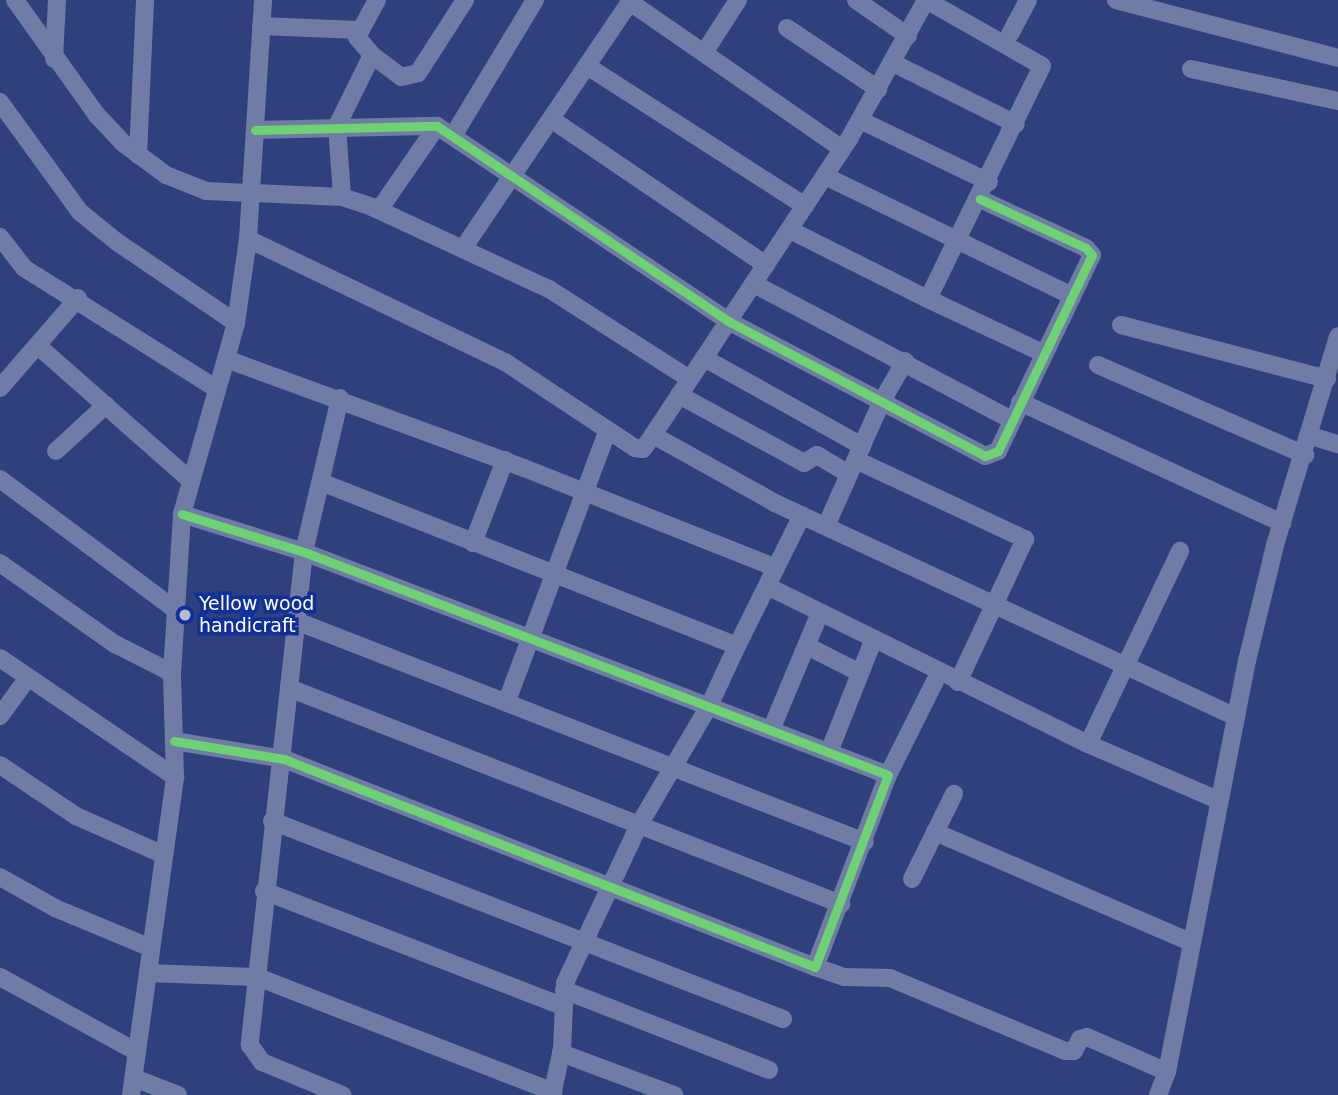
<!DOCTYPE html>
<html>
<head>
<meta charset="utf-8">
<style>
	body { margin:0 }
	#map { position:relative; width:1338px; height:1095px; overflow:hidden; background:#30407c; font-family:"DejaVu Sans",sans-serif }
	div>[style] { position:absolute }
	.minor>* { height:18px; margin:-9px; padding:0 9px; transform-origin:9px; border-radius:9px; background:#707ca6 }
	.cycleway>* { height:9px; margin:-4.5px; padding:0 4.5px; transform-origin:4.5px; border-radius:4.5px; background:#6cd273 }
	.dots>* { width:19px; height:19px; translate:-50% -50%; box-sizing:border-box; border:4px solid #102f9c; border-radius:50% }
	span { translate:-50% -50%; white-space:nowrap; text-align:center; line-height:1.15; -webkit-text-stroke:7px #102f9c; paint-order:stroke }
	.poi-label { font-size:19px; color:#fff }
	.left { translate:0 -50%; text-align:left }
</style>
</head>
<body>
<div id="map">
	<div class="minor">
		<i style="left:15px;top:0;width:140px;rotate:54.6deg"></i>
		<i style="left:96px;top:114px;width:40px;rotate:47deg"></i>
		<i style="left:123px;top:143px;width:54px;rotate:36.7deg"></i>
		<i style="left:166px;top:175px;width:43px;rotate:21.8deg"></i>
		<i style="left:206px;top:191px;width:136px;rotate:2.5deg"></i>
		<i style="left:342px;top:197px;width:32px;rotate:18deg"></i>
		<i style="left:372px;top:207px;width:195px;rotate:24.9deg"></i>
		<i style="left:549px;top:289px;width:167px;rotate:32.6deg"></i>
		<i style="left:856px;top:0;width:63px;rotate:34.7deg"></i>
		<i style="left:926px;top:0;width:133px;rotate:29.6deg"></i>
		<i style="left:1042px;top:66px;width:259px;rotate:116.1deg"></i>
		<i style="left:928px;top:299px;width:127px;rotate:25.2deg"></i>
		<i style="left:1116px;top:0;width:229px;rotate:14.6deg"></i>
		<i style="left:630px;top:2px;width:258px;rotate:34.7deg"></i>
		<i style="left:261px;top:26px;width:98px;rotate:2.3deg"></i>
		<i style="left:787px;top:28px;width:110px;rotate:33.8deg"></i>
		<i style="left:1010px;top:34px;width:38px;rotate:-62deg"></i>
		<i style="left:704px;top:53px;width:63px;rotate:-57.3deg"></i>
		<i style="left:372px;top:55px;width:36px;rotate:37deg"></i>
		<i style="left:401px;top:77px;width:17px;rotate:-13deg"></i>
		<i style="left:418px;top:73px;width:87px;rotate:-57.2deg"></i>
		<i style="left:54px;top:59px;width:59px;rotate:-87.1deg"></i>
		<i style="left:893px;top:63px;width:137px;rotate:26.4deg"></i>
		<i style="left:587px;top:66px;width:259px;rotate:32.7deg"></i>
		<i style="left:1191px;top:69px;width:150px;rotate:12.3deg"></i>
		<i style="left:0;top:102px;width:136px;rotate:54deg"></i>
		<i style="left:80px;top:212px;width:48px;rotate:39deg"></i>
		<i style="left:117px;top:242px;width:144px;rotate:34.2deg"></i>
		<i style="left:551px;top:119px;width:260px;rotate:34.2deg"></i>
		<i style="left:860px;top:120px;width:143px;rotate:25.7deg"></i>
		<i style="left:255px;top:130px;width:182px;rotate:-1.3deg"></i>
		<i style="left:437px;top:126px;width:350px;rotate:33.8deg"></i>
		<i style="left:728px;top:321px;width:290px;rotate:27.7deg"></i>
		<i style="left:985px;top:456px;width:14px;rotate:-21deg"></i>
		<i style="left:998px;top:451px;width:217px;rotate:-64.4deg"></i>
		<i style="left:1092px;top:255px;width:9px;rotate:-131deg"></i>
		<i style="left:1086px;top:248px;width:117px;rotate:-155.2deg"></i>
		<i style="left:453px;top:136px;width:159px;rotate:-58.9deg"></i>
		<i style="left:138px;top:155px;width:155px;rotate:-87.4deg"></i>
		<i style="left:825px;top:176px;width:275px;rotate:25.9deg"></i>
		<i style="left:342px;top:197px;width:71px;rotate:-94deg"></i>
		<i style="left:337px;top:126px;width:79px;rotate:-63.8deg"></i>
		<i style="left:372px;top:55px;width:23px;rotate:-130deg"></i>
		<i style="left:357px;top:37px;width:42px;rotate:-61.6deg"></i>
		<i style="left:379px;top:210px;width:102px;rotate:-55.4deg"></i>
		<i style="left:790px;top:230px;width:154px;rotate:26.6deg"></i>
		<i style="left:0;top:237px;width:39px;rotate:52deg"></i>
		<i style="left:24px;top:268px;width:228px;rotate:32.1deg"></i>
		<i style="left:248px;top:239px;width:285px;rotate:25.6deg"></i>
		<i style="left:505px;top:362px;width:156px;rotate:33.5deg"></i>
		<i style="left:635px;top:448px;width:8px;rotate:7deg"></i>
		<i style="left:643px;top:449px;width:17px;rotate:-54deg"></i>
		<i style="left:653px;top:435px;width:140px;rotate:29.1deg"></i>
		<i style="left:775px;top:503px;width:508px;rotate:24.9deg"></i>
		<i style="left:464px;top:247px;width:298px;rotate:-55.9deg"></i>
		<i style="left:754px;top:284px;width:292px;rotate:27.8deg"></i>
		<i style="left:1121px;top:325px;width:213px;rotate:14.7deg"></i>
		<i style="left:37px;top:345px;width:204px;rotate:41.4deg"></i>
		<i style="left:704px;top:358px;width:181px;rotate:29.1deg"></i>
		<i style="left:226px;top:359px;width:317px;rotate:20.1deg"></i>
		<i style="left:524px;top:468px;width:271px;rotate:21.6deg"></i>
		<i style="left:1098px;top:365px;width:226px;rotate:23.5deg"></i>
		<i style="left:0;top:388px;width:119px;rotate:-49.1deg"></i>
		<i style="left:679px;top:395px;width:142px;rotate:28.5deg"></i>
		<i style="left:804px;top:463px;width:15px;rotate:-32deg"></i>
		<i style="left:817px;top:455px;width:37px;rotate:31deg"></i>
		<i style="left:340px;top:398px;width:158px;rotate:103.2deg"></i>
		<i style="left:304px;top:552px;width:496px;rotate:96.3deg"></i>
		<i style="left:250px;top:1045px;width:21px;rotate:55deg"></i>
		<i style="left:262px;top:1062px;width:87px;rotate:22.4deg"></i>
		<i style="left:1020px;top:402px;width:289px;rotate:24.8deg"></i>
		<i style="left:653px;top:435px;width:355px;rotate:-56.5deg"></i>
		<i style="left:849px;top:139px;width:159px;rotate:-61deg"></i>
		<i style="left:1311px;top:436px;width:28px;rotate:17deg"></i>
		<i style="left:56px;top:451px;width:68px;rotate:-42.6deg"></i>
		<i style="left:856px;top:460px;width:187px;rotate:25.1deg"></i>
		<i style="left:1025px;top:539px;width:158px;rotate:115.1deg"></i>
		<i style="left:0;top:479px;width:219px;rotate:36.7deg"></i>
		<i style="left:321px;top:482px;width:447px;rotate:21.5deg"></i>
		<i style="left:737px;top:646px;width:66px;rotate:115deg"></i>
		<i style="left:709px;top:706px;width:138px;rotate:120.5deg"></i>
		<i style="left:639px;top:825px;width:174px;rotate:115.1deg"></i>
		<i style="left:565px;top:983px;width:66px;rotate:92.6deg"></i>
		<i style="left:562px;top:1049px;width:47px;rotate:102.3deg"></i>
		<i style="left:826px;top:526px;width:137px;rotate:-65.9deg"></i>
		<i style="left:882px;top:401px;width:46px;rotate:-60.1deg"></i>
		<i style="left:473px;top:543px;width:89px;rotate:-68.9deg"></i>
		<i style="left:0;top:563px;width:141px;rotate:35.2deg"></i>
		<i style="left:115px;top:644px;width:64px;rotate:27deg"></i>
		<i style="left:767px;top:586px;width:358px;rotate:26.2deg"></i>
		<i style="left:1088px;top:744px;width:142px;rotate:23.3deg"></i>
		<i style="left:296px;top:621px;width:610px;rotate:21.23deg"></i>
		<i style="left:737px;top:646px;width:146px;rotate:-63.6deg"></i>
		<i style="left:807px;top:646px;width:59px;rotate:27deg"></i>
		<i style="left:0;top:658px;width:212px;rotate:34.2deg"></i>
		<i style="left:289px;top:688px;width:593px;rotate:21.37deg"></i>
		<i style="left:507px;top:701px;width:289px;rotate:-69.6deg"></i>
		<i style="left:0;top:716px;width:46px;rotate:-53.9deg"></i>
		<i style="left:771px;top:730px;width:127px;rotate:-67.3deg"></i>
		<i style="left:174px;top:741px;width:111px;rotate:9.3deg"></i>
		<i style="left:284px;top:759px;width:570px;rotate:21.39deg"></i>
		<i style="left:815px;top:967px;width:205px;rotate:-69.2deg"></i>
		<i style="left:888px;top:775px;width:625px;rotate:-159.1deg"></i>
		<i style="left:304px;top:552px;width:128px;rotate:-162.7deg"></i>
		<i style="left:1088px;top:744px;width:214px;rotate:-64.5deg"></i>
		<i style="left:829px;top:752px;width:119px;rotate:-68.4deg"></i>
		<i style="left:0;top:765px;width:92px;rotate:33.9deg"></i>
		<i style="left:76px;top:816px;width:96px;rotate:23.9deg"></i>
		<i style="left:888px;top:775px;width:114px;rotate:-63.4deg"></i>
		<i style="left:272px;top:821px;width:548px;rotate:21.18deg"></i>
		<i style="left:935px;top:832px;width:278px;rotate:23.3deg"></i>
		<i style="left:0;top:877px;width:63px;rotate:29.4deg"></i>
		<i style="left:55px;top:908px;width:104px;rotate:22.6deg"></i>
		<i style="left:912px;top:879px;width:95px;rotate:-63.7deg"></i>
		<i style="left:264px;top:891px;width:319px;rotate:21.1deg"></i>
		<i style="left:815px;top:967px;width:31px;rotate:19deg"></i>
		<i style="left:844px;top:977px;width:46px;rotate:1.2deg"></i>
		<i style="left:890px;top:978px;width:190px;rotate:22.6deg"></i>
		<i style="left:1065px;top:1051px;width:9px"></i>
		<i style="left:1074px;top:1051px;width:13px;rotate:-63deg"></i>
		<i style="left:1080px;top:1039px;width:7px;rotate:-16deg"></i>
		<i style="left:1087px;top:1037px;width:87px;rotate:23.6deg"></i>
		<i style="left:148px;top:973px;width:109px;rotate:2.1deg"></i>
		<i style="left:257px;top:977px;width:318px;rotate:21.2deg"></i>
		<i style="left:0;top:977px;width:156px;rotate:28.7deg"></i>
		<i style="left:564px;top:990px;width:220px;rotate:21.3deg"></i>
		<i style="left:561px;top:1053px;width:121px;rotate:20.4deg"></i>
		<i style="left:134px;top:1078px;width:47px;rotate:21.1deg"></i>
		<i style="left:131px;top:1095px;width:321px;rotate:-82.1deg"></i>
		<i style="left:175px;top:777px;width:104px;rotate:-91.7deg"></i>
		<i style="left:172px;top:673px;width:159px;rotate:-86.4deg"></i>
		<i style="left:182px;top:514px;width:198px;rotate:-74.2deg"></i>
		<i style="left:236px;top:323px;width:85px;rotate:-81.9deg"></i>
		<i style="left:248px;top:239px;width:239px;rotate:-86.4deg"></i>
		<i style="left:1158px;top:1095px;width:25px;rotate:-69deg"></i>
		<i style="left:1167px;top:1072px;width:419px;rotate:-79deg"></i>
		<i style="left:1247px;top:661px;width:119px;rotate:-76.4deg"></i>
		<i style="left:1275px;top:545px;width:218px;rotate:-73.2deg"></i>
	</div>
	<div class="cycleway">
		<i style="left:255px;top:130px;width:182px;rotate:-1.3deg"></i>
		<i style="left:437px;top:126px;width:350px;rotate:33.8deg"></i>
		<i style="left:728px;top:321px;width:290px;rotate:27.7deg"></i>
		<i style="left:985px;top:456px;width:14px;rotate:-21deg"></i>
		<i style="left:998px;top:451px;width:217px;rotate:-64.4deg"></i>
		<i style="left:1092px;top:255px;width:9px;rotate:-131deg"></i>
		<i style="left:1086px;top:248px;width:117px;rotate:-155.2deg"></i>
		<i style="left:174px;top:741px;width:111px;rotate:9.3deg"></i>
		<i style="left:284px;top:759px;width:570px;rotate:21.39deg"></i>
		<i style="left:815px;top:967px;width:205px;rotate:-69.2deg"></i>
		<i style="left:888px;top:775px;width:625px;rotate:-159.1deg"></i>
		<i style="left:304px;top:552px;width:128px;rotate:-162.7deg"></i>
	</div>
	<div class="dots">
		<i style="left:185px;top:615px;background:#b7bcd1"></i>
	</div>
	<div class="poi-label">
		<span class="left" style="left:199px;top:615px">Yellow wood<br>handicraft</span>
	</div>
</div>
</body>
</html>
